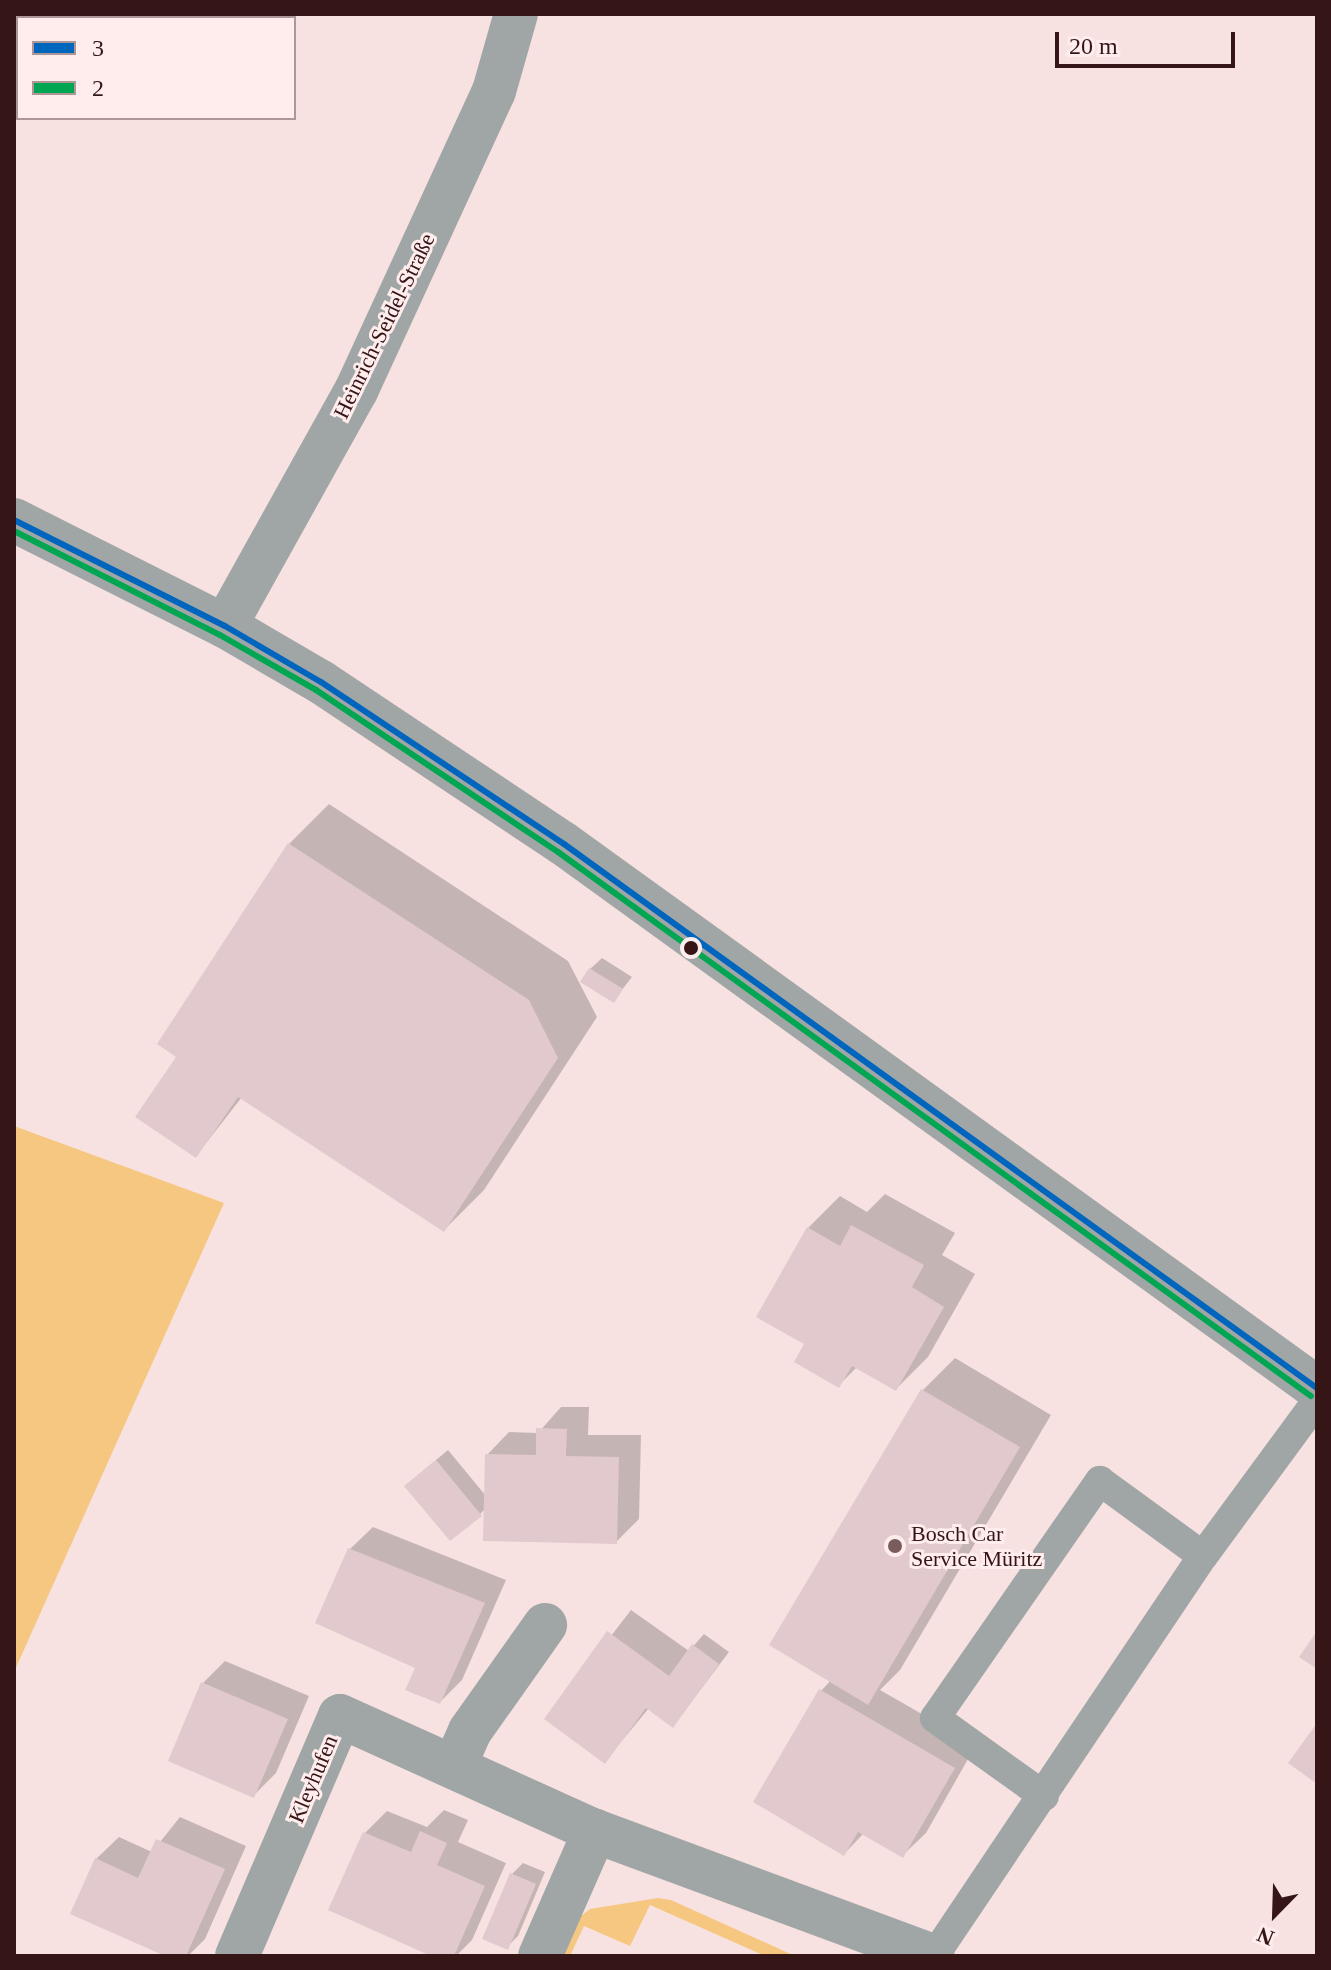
<!DOCTYPE html>
<html>
<head>
<meta charset="utf-8">
<style>
	body { margin:0 }
	#map { position:relative; width:1331px; height:1970px; overflow:hidden; background:#f7e2e1; font-family:Georgia,serif }
	div>[style] { position:absolute }
	.green>* { inset:0; background:#f5c780 }
	.shadow>* { inset:0; background:#0003 }
	.building>* { inset:0; background:#e2c9cd }
	.service>* { height:30px; margin:-15px; padding:0 15px; transform-origin:15px; border-radius:15px; background:#a0a6a6 }
	.minor>* { height:44px; margin:-22px; padding:0 22px; transform-origin:22px; border-radius:22px; background:#a0a6a6 }
	.bus-1>* { height:6px; margin:-3px; padding:0 3px; transform-origin:3px; border-radius:3px; background:#0065bd }
	.bus-2>* { height:6px; margin:-3px; padding:0 3px; transform-origin:3px; border-radius:3px; background:#00a651 }
	.dots>* { width:22px; height:22px; translate:-50% -50%; box-sizing:border-box; border:4px solid #ffecec; border-radius:50% }
	span { translate:-50% -50%; white-space:nowrap; text-align:center; line-height:1.15; -webkit-text-stroke:6px #ffecec; paint-order:stroke }
	.street-label { font-size:22px; color:#351516 }
	.poi-label { font-size:22px; color:#351516 }
	.left { translate:0 -50%; text-align:left }
	.frame { position:absolute; inset:0; border:16px solid #351516; pointer-events:none }
	.legend { position:absolute; left:16px; top:16px; width:280px; height:104px; box-sizing:border-box; background:#ffecec; border:2px solid #ae9696; margin:0; padding:10px 14px; list-style:none; font-size:24px; color:#351516 }
	.legend li { display:flex; align-items:center; gap:16px; height:40px }
	.legend b { width:40px; border:2px solid #ae9696 }
	.north { position:absolute; left:1235px; top:1874px; width:80px; height:80px; -webkit-text-stroke:6px #ffecec; paint-order:stroke; rotate:203deg; font-size:22px; font-weight:700; line-height:32px; text-align:center; color:#351516 }
	.north::after { content:''; display:block; margin:auto; width:28px; height:36px; background:#351516; clip-path:polygon(50% 0,100% 100%,50% 72%,0 100%) }
	.scale { position:absolute; left:1055px; top:32px; width:180px; height:36px; box-sizing:border-box; border:4px solid #351516; border-top:0; padding-left:10px; font-size:24px; line-height:28px; white-space:nowrap; color:#351516; -webkit-text-stroke:6px #ffecec; paint-order:stroke }
</style>
</head>
<body>
<div id="map">
	<div class="green">
		<i style="clip-path:polygon(14px 1126px,224px 1203px,14px 1672px)"></i>
		<i style="clip-path:polygon(658px 1898px,671px 1900px,795px 1956px,765px 1956px,650px 1905px,630px 1946px,584px 1926px,570px 1956px,559px 1956px,576px 1920px,590px 1909px)"></i>
	</div>
	<div class="shadow">
		<i style="clip-path:polygon(329px 804px,568px 961px,597px 1017px,484px 1190px,444px 1230px,242px 1097px,196px 1156px,179px 1056px,159px 1043px,289px 844px)"></i>
		<i style="clip-path:polygon(602px 958px,632px 977px,614px 1000px,590px 969px)"></i>
		<i style="clip-path:polygon(885px 1194px,955px 1233px,942px 1255px,975px 1274px,928px 1357px,896px 1389px,857px 1367px,839px 1385px,807px 1343px,759px 1316px,808px 1228px,840px 1196px,867px 1212px)"></i>
		<i style="clip-path:polygon(955px 1358px,1051px 1415px,900px 1670px,880px 1690px,976px 1745px,926px 1833px,903px 1855px,864px 1833px,844px 1854px,821px 1691px,831px 1680px,923px 1390px)"></i>
		<i style="clip-path:polygon(561px 1407px,589px 1407px,588px 1435px,641px 1435px,639px 1519px,616px 1542px,485px 1509px,480px 1514px,418px 1475px,448px 1450px,486px 1496px,487px 1455px,509px 1432px,538px 1433px)"></i>
		<i style="clip-path:polygon(373px 1527px,506px 1580px,462px 1680px,440px 1702px,350px 1549px)"></i>
		<i style="clip-path:polygon(631px 1610px,689px 1651px,704px 1634px,729px 1652px,673px 1726px,649px 1708px,605px 1761px,547px 1719px)"></i>
		<i style="clip-path:polygon(225px 1661px,309px 1696px,276px 1773px,254px 1795px,203px 1683px)"></i>
		<i style="clip-path:polygon(444px 1810px,468px 1820px,458px 1842px,506px 1863px,472px 1940px,456px 1956px,436px 1956px,365px 1833px,387px 1811px,427px 1827px)"></i>
		<i style="clip-path:polygon(180px 1817px,246px 1846px,205px 1939px,188px 1956px,170px 1956px,96px 1859px,119px 1837px,152px 1852px)"></i>
		<i style="clip-path:polygon(523px 1863px,545px 1872px,518px 1936px,507px 1947px,512px 1874px)"></i>
	</div>
	<div class="building">
		<i style="clip-path:polygon(288px 843px,529px 1000px,558px 1058px,444px 1232px,238px 1097px,196px 1158px,135px 1117px,176px 1057px,157px 1044px)"></i>
		<i style="clip-path:polygon(589px 968px,623px 989px,614px 1003px,580px 982px)"></i>
		<i style="clip-path:polygon(851px 1225px,924px 1265px,912px 1287px,944px 1307px,896px 1391px,852px 1366px,839px 1388px,794px 1362px,804px 1344px,756px 1317px,807px 1227px,840px 1246px)"></i>
		<i style="clip-path:polygon(921px 1389px,1020px 1447px,868px 1705px,769px 1645px)"></i>
		<i style="clip-path:polygon(536px 1428px,567px 1429px,566px 1456px,619px 1457px,617px 1544px,483px 1541px,485px 1454px,536px 1455px)"></i>
		<i style="clip-path:polygon(436px 1460px,482px 1516px,450px 1541px,404px 1486px)"></i>
		<i style="clip-path:polygon(348px 1548px,485px 1603px,440px 1704px,405px 1690px,415px 1668px,315px 1623px)"></i>
		<i style="clip-path:polygon(607px 1631px,669px 1676px,692px 1644px,719px 1664px,673px 1728px,646px 1708px,605px 1764px,544px 1719px)"></i>
		<i style="clip-path:polygon(1317px 1631px,1317px 1669px,1299px 1657px)"></i>
		<i style="clip-path:polygon(201px 1682px,288px 1719px,254px 1798px,168px 1761px)"></i>
		<i style="clip-path:polygon(819px 1689px,955px 1768px,903px 1858px,858px 1832px,844px 1856px,753px 1802px)"></i>
		<i style="clip-path:polygon(1317px 1723px,1317px 1784px,1288px 1763px)"></i>
		<i style="clip-path:polygon(420px 1831px,447px 1843px,437px 1865px,485px 1886px,454px 1956px,431px 1956px,328px 1910px,363px 1832px,411px 1852px)"></i>
		<i style="clip-path:polygon(156px 1839px,225px 1869px,186px 1956px,165px 1956px,70px 1914px,95px 1858px,138px 1878px)"></i>
		<i style="clip-path:polygon(510px 1873px,536px 1884px,508px 1950px,482px 1939px)"></i>
	</div>
	<div class="service">
		<i style="left:1044px;top:1796px;width:134px;rotate:-144.4deg"></i>
		<i style="left:935px;top:1718px;width:289px;rotate:-55.2deg"></i>
		<i style="left:1100px;top:1481px;width:127px;rotate:36.1deg"></i>
		<i style="left:934px;top:1956px;width:482px;rotate:-56.1deg"></i>
		<i style="left:1203px;top:1556px;width:192px;rotate:-53.7deg"></i>
	</div>
	<div class="minor">
		<i style="left:14px;top:520px;width:236px;rotate:26.7deg"></i>
		<i style="left:225px;top:626px;width:111px;rotate:30.3deg"></i>
		<i style="left:321px;top:682px;width:292px;rotate:33.7deg"></i>
		<i style="left:564px;top:844px;width:929px;rotate:35.85deg"></i>
		<i style="left:225px;top:626px;width:269px;rotate:-60.9deg"></i>
		<i style="left:356px;top:391px;width:330px;rotate:-65.3deg"></i>
		<i style="left:494px;top:91px;width:80px;rotate:-74.1deg"></i>
		<i style="left:454px;top:1767px;width:39px;rotate:-66deg"></i>
		<i style="left:470px;top:1731px;width:130px;rotate:-54.7deg"></i>
		<i style="left:237px;top:1956px;width:261px;rotate:-66.8deg"></i>
		<i style="left:340px;top:1716px;width:280px;rotate:24.3deg"></i>
		<i style="left:595px;top:1831px;width:360px;rotate:20.3deg"></i>
		<i style="left:540px;top:1956px;width:137px;rotate:-66.3deg"></i>
	</div>
	<div class="bus-1">
		<i style="left:14px;top:520px;width:236px;rotate:26.7deg"></i>
		<i style="left:225px;top:626px;width:111px;rotate:30.3deg"></i>
		<i style="left:321px;top:682px;width:292px;rotate:33.7deg"></i>
		<i style="left:564px;top:844px;width:929px;rotate:35.85deg"></i>
	</div>
	<div class="bus-2">
		<i style="left:14px;top:531px;width:231px;rotate:26.8deg"></i>
		<i style="left:220px;top:635px;width:111px;rotate:29.8deg"></i>
		<i style="left:316px;top:690px;width:291px;rotate:33.8deg"></i>
		<i style="left:558px;top:852px;width:929px;rotate:35.85deg"></i>
	</div>
	<div class="dots">
		<i style="left:691px;top:948px;background:#351516"></i>
		<i style="left:895px;top:1546px;background:#795d5d"></i>
	</div>
	<div class="street-label">
		<span style="left:384px;top:326px;rotate:-64deg">Heinrich-Seidel-Straße</span>
		<span style="left:313px;top:1779px;rotate:-67deg">Kleyhufen</span>
	</div>
	<div class="poi-label">
		<span class="left" style="left:911px;top:1546px">Bosch Car<br>Service Müritz</span>
	</div>
	<div class="frame"></div>
	<ul class="legend">
	<li><b style="height:10px;background:#0065bd"></b>3</li>
	<li><b style="height:10px;background:#00a651"></b>2</li>
	</ul>
	<div class="north">N</div>
	<div class="scale">20 m</div>
</div>
</body>
</html>
